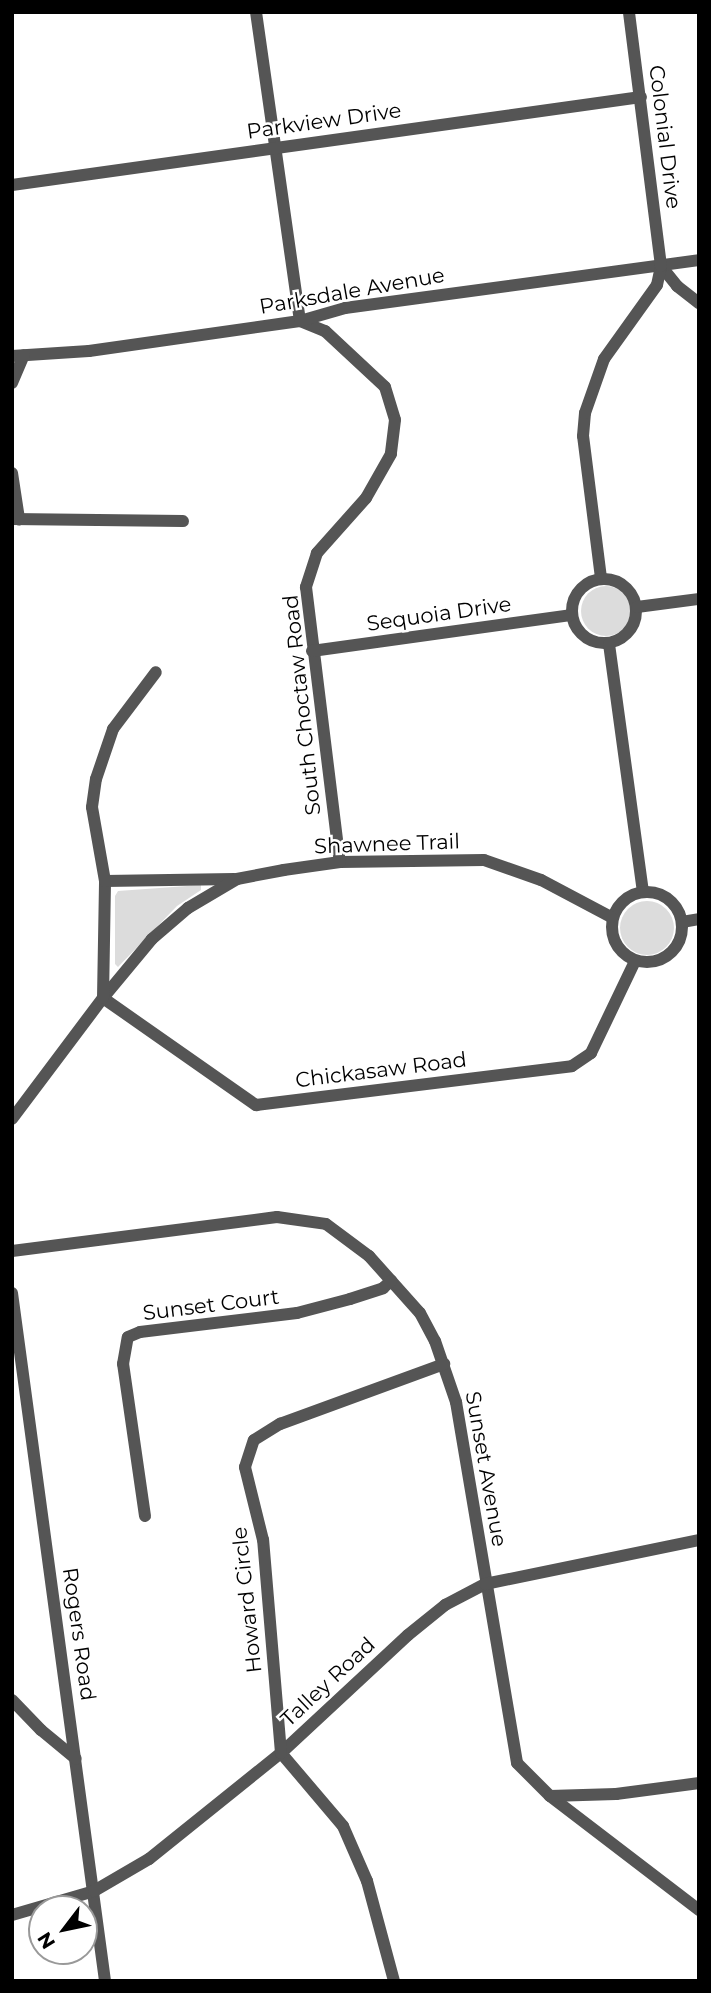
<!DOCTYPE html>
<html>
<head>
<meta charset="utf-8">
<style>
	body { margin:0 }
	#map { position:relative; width:711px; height:1993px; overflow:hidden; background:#fff; font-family:Montserrat,sans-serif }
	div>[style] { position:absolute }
	.green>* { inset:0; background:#dcdcdc }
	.round { border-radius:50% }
	.minor>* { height:12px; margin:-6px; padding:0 6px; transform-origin:6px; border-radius:6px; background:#555 }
	.minor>.ring { margin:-6px; padding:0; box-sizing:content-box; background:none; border:12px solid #555; border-radius:50% }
	span { translate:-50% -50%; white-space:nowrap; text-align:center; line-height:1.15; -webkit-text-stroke:5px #fff; paint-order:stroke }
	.street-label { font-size:21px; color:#000 }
	.frame { position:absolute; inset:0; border:14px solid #000; pointer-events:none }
	.north { position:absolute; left:28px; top:1895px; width:70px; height:70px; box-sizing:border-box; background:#fff; border:2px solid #999; border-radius:50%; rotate:238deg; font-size:19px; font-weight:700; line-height:28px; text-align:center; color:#000 }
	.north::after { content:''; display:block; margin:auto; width:24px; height:32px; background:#000; clip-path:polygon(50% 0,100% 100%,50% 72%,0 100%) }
</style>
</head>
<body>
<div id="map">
	<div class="green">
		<i class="round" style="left:581px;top:586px;width:50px;height:50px"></i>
		<i style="clip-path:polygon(201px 885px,201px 890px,177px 906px,118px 967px,115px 964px,115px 896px,118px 891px)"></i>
		<i class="round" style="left:620px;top:901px;width:54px;height:54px"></i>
	</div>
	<div class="minor">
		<i style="left:256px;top:12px;width:312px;rotate:81.9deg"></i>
		<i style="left:300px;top:321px;width:27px;rotate:22deg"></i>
		<i style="left:325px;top:331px;width:82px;rotate:43deg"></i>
		<i style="left:385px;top:387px;width:34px;rotate:73deg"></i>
		<i style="left:395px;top:420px;width:34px;rotate:97deg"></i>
		<i style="left:391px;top:454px;width:51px;rotate:119.6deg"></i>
		<i style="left:366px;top:498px;width:74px;rotate:131.7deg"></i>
		<i style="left:317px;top:553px;width:36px;rotate:108deg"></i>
		<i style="left:306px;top:587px;width:277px;rotate:83deg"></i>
		<i style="left:12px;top:185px;width:635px;rotate:-7.96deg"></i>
		<i style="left:661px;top:266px;width:26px;rotate:51deg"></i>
		<i style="left:677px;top:286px;width:28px;rotate:38deg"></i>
		<i style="left:12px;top:356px;width:77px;rotate:-3.7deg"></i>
		<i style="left:89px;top:351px;width:213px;rotate:-8.1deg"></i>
		<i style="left:300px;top:321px;width:47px;rotate:-16.1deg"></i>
		<i style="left:345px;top:308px;width:357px;rotate:-7.7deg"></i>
		<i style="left:12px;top:383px;width:30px;rotate:-67deg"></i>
		<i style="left:12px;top:473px;width:47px;rotate:81.3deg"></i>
		<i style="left:12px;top:519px;width:171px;rotate:0.7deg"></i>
		<i style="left:601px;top:578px;width:143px;rotate:-97.2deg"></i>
		<i style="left:583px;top:436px;width:23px;rotate:-85deg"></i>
		<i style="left:585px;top:413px;width:57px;rotate:-70.6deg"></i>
		<i style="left:604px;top:359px;width:91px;rotate:-54.4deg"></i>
		<i style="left:657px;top:285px;width:19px;rotate:-78deg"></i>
		<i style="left:661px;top:266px;width:256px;rotate:-97.2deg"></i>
		<i class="ring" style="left:572px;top:579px;width:52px;height:52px"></i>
		<i style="left:637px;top:607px;width:63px;rotate:-7.4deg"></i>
		<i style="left:609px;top:644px;width:250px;rotate:82.2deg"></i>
		<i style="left:312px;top:651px;width:261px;rotate:-7.9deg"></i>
		<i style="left:105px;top:881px;width:129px;rotate:-0.9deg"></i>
		<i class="ring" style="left:612px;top:892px;width:58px;height:58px"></i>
		<i style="left:611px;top:917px;width:79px;rotate:-152.1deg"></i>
		<i style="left:541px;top:880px;width:60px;rotate:-160.7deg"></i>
		<i style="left:484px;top:860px;width:144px;rotate:179.2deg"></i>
		<i style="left:340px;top:862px;width:57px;rotate:171.9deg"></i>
		<i style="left:284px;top:870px;width:48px;rotate:169.2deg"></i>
		<i style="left:237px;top:879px;width:57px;rotate:149.4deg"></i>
		<i style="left:188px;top:908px;width:48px;rotate:139.3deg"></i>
		<i style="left:152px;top:939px;width:77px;rotate:129.7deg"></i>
		<i style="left:103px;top:998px;width:187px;rotate:35deg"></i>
		<i style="left:256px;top:1105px;width:318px;rotate:-7deg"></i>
		<i style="left:572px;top:1066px;width:23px;rotate:-34deg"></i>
		<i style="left:591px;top:1053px;width:102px;rotate:-64.4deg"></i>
		<i style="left:682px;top:922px;width:17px;rotate:-10deg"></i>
		<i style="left:12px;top:1119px;width:151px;rotate:-53.1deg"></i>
		<i style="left:103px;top:998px;width:117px;rotate:-89deg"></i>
		<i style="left:105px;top:881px;width:75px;rotate:-100deg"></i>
		<i style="left:92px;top:807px;width:28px;rotate:-82deg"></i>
		<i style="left:96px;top:779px;width:53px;rotate:-71.2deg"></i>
		<i style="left:113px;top:729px;width:71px;rotate:-53deg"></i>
		<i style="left:12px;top:1251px;width:267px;rotate:-7.3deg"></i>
		<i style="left:277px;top:1217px;width:49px;rotate:8.1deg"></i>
		<i style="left:326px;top:1224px;width:54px;rotate:36.7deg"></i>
		<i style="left:369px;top:1256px;width:76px;rotate:48.2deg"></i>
		<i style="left:420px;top:1313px;width:32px;rotate:62deg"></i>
		<i style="left:435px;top:1341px;width:65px;rotate:71deg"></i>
		<i style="left:456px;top:1402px;width:366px;rotate:80.4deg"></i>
		<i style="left:517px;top:1763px;width:47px;rotate:45deg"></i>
		<i style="left:550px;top:1796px;width:188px;rotate:37.4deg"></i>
		<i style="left:12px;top:1293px;width:694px;rotate:82.3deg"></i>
		<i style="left:145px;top:1516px;width:154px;rotate:-98.2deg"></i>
		<i style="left:123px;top:1364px;width:27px;rotate:-80deg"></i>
		<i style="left:128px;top:1337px;width:13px;rotate:-23deg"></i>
		<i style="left:140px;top:1332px;width:158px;rotate:-6.9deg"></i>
		<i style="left:297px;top:1313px;width:55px;rotate:-14.8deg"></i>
		<i style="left:350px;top:1299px;width:35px;rotate:-18deg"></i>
		<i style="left:383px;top:1288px;width:11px;rotate:-41deg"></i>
		<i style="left:12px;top:1700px;width:42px;rotate:46deg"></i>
		<i style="left:41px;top:1730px;width:45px;rotate:39.6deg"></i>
		<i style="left:550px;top:1796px;width:66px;rotate:-1.7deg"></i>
		<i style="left:616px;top:1794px;width:84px;rotate:-7.5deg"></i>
		<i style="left:12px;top:1915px;width:85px;rotate:-16.3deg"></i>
		<i style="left:94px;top:1891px;width:64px;rotate:-30.2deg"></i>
		<i style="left:149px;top:1859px;width:169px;rotate:-38.8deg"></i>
		<i style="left:281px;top:1753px;width:173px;rotate:-42.9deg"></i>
		<i style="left:408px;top:1635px;width:48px;rotate:-39deg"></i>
		<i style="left:445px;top:1605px;width:45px;rotate:-27.7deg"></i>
		<i style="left:485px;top:1584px;width:218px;rotate:-11.6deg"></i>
		<i style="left:394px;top:1981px;width:104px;rotate:-105.1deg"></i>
		<i style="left:367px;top:1881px;width:60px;rotate:-113.6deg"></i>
		<i style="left:343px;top:1826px;width:96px;rotate:-130.3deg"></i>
		<i style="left:281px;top:1753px;width:214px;rotate:-94.8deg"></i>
		<i style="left:263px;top:1540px;width:75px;rotate:-103.9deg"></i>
		<i style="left:245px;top:1467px;width:28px;rotate:-72deg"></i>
		<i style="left:254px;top:1440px;width:31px;rotate:-32deg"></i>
		<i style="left:280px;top:1424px;width:175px;rotate:-20.1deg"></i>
	</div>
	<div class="street-label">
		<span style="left:324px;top:121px;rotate:-8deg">Parkview Drive</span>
		<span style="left:665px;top:137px;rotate:83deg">Colonial Drive</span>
		<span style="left:352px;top:291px;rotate:-10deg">Parksdale Avenue</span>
		<span style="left:439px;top:614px;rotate:-8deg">Sequoia Drive</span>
		<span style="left:302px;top:705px;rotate:-96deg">South Choctaw Road</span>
		<span style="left:387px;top:844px;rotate:-2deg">Shawnee Trail</span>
		<span style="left:381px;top:1070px;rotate:-7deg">Chickasaw Road</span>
		<span style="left:211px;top:1305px;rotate:-7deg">Sunset Court</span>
		<span style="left:486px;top:1469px;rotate:80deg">Sunset Avenue</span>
		<span style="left:247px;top:1600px;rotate:-96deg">Howard Circle</span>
		<span style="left:79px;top:1634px;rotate:82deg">Rogers Road</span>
		<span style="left:328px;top:1682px;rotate:-43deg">Talley Road</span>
	</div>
	<div class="frame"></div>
	<div class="north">N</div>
</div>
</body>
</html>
